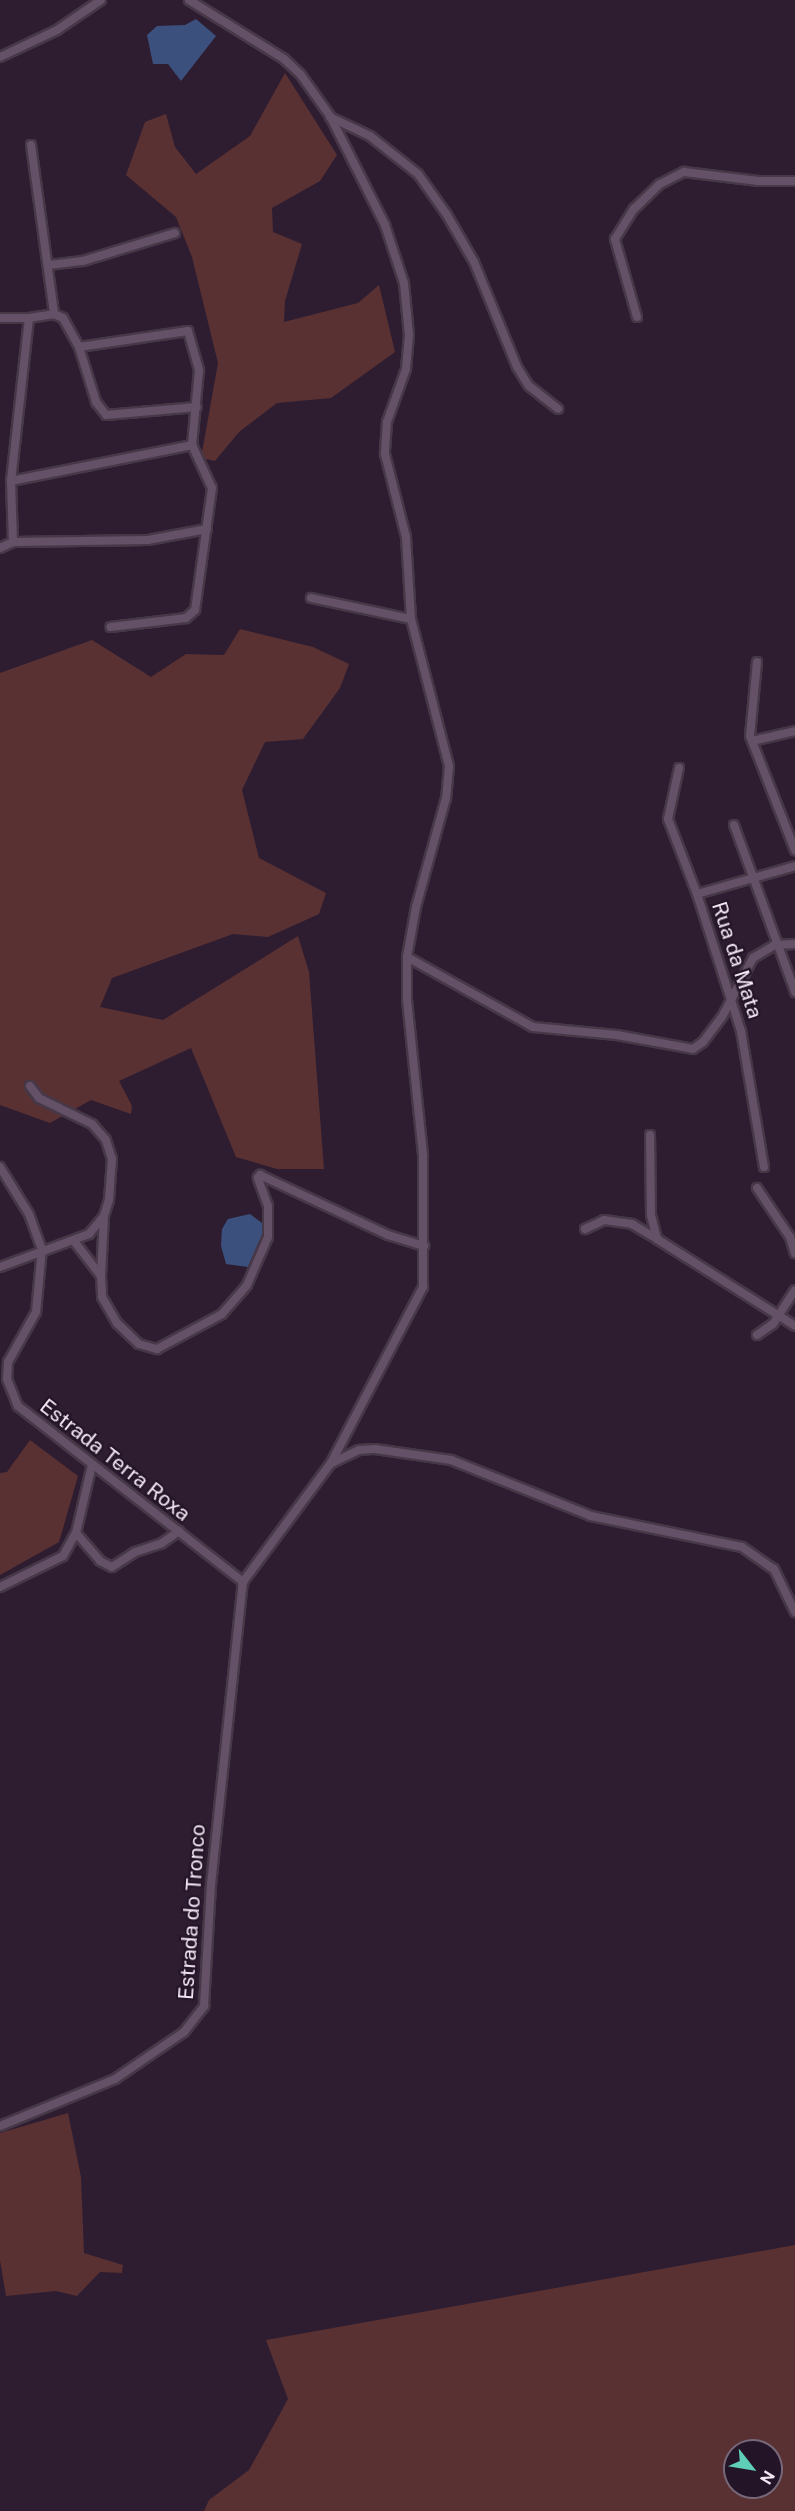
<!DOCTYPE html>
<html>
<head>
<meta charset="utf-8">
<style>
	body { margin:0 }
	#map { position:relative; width:795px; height:2511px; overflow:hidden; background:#2e1d31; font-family:"Public Sans",sans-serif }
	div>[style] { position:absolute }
	.green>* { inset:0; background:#593132 }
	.water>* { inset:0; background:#3b507d }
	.roads { filter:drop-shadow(2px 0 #473848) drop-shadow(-2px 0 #473848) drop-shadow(0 2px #473848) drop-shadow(0 -2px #473848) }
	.street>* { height:8px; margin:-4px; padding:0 4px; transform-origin:4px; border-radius:4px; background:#645167 }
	span { translate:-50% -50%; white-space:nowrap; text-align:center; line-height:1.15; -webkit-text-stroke:4.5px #241427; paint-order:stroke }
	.street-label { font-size:21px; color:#f3e7f4 }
	.north { position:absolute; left:723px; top:2439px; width:60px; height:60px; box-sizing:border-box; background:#241427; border:2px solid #776879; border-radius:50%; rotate:121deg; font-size:16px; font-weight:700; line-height:24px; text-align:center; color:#f3e7f4 }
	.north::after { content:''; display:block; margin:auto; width:21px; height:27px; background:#5eceb8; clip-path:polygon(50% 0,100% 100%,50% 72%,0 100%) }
</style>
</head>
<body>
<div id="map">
	<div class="green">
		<i style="clip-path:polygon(285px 73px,337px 155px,320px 181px,272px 208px,273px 232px,302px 244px,285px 301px,284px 322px,358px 303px,379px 285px,395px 352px,331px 398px,277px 403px,239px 432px,215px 461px,201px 458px,218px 363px,192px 257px,176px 217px,126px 175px,145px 122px,166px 114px,175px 147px,196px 174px,250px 136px)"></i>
		<i style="clip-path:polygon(240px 629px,313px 647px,349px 664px,340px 688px,303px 739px,265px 742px,242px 790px,259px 858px,326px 893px,319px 914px,268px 937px,233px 934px,112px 978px,100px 1007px,163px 1020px,298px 936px,309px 972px,324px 1169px,277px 1169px,236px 1157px,191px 1048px,119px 1081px,132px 1106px,131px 1114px,91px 1100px,50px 1123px,0 1105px,0 673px,92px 640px,151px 677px,186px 654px,224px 655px)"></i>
		<i style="clip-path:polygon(30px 1440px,78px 1476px,59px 1542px,0 1575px,0 1473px,7px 1472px)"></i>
		<i style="clip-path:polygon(68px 2113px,81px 2177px,84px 2253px,123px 2265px,122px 2273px,100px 2272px,77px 2296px,56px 2291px,6px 2296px,0 2260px,0 2133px)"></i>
		<i style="clip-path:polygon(evenodd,795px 2245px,795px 2511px,204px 2511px,209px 2500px,249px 2470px,288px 2399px,266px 2340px,795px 2245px,735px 2451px,771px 2451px,771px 2487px,735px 2487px,735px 2451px)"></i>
	</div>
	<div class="water">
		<i style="clip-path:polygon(196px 19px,216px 36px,181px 81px,168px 64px,153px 64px,147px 35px,157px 26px,185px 25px)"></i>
		<i style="clip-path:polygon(250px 1214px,266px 1226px,248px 1267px,226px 1264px,221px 1246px,222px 1229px,228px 1219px)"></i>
	</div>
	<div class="roads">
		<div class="street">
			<i style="left:189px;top:0;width:112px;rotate:31.8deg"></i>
			<i style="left:284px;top:59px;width:23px;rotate:43deg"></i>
			<i style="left:301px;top:75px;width:50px;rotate:54.7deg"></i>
			<i style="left:330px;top:116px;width:122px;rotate:63.2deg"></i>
			<i style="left:385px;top:225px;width:61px;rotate:71.9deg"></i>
			<i style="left:404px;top:283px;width:52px;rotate:84.5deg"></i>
			<i style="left:409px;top:335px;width:34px;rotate:95deg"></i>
			<i style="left:406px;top:369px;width:56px;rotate:109.7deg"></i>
			<i style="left:387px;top:422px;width:32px;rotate:94deg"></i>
			<i style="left:385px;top:454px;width:86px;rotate:75.8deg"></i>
			<i style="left:406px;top:537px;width:82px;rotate:86.5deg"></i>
			<i style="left:411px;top:619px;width:152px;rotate:75.5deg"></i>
			<i style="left:449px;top:766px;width:32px;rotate:95deg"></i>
			<i style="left:446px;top:798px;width:113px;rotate:105.4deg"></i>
			<i style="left:416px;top:907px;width:51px;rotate:100.2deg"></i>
			<i style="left:407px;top:957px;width:43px;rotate:90deg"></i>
			<i style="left:407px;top:1000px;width:157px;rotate:84.1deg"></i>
			<i style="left:423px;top:1156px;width:131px;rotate:90deg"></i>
			<i style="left:423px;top:1287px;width:199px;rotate:117.6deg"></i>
			<i style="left:331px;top:1463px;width:148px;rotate:126.5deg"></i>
			<i style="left:0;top:57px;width:63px;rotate:-25.3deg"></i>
			<i style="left:57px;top:30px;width:53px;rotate:-34.3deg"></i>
			<i style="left:330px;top:117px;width:44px;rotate:25.4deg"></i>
			<i style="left:370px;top:136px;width:61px;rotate:38.4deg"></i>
			<i style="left:418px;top:174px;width:50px;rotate:54.7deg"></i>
			<i style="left:447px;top:215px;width:54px;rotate:60.1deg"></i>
			<i style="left:474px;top:262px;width:113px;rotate:67.7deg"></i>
			<i style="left:517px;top:367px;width:22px;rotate:58deg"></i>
			<i style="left:529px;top:386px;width:37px;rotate:38deg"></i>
			<i style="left:31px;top:145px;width:171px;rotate:82.2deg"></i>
			<i style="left:49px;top:265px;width:34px;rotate:-7deg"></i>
			<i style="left:83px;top:261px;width:96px;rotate:-16.9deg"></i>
			<i style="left:637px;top:317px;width:81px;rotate:-105.8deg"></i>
			<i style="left:615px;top:239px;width:36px;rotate:-58deg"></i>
			<i style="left:634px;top:209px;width:36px;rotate:-44deg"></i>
			<i style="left:660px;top:184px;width:27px;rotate:-27deg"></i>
			<i style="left:684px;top:172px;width:75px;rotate:6.9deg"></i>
			<i style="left:758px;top:181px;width:37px"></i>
			<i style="left:0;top:318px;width:29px"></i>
			<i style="left:29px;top:318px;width:164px;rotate:96.3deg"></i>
			<i style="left:11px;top:481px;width:61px;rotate:88.1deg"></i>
			<i style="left:13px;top:542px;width:14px;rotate:155deg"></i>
			<i style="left:29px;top:318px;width:25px;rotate:-9deg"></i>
			<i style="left:54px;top:314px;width:10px;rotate:24deg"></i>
			<i style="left:63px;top:318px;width:33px;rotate:61deg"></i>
			<i style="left:79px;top:347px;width:58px;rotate:72.8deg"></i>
			<i style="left:96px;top:402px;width:16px;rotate:52deg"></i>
			<i style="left:106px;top:415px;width:91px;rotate:-5deg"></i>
			<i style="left:79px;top:347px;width:110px;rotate:-8.4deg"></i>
			<i style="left:188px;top:331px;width:41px;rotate:74.2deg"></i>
			<i style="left:199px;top:370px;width:75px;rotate:95.3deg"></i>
			<i style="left:192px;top:445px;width:47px;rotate:65.1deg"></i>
			<i style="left:212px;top:488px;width:123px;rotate:97.9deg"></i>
			<i style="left:195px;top:610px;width:12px;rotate:138deg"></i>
			<i style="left:186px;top:618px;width:76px;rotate:173.2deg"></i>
			<i style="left:11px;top:481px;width:185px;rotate:-11.2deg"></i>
			<i style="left:13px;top:542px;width:135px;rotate:-0.8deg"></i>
			<i style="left:148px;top:540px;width:60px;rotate:-10.6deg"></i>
			<i style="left:311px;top:598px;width:102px;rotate:11.9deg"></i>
			<i style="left:757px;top:662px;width:74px;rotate:95.4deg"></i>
			<i style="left:750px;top:736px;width:123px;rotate:68.5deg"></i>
			<i style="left:752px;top:741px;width:44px;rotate:-13.1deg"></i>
			<i style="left:679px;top:768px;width:52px;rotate:102.2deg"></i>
			<i style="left:668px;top:819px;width:80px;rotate:68.9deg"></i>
			<i style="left:697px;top:894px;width:144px;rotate:72.2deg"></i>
			<i style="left:741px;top:1031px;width:138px;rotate:80.4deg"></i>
			<i style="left:734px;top:825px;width:178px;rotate:69.9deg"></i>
			<i style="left:697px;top:894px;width:102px;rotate:-15.9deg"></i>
			<i style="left:407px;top:957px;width:144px;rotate:29.1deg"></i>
			<i style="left:533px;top:1027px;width:84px;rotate:5.4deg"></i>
			<i style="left:617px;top:1035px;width:77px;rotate:10.4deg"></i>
			<i style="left:693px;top:1049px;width:12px;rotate:-35deg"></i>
			<i style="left:703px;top:1042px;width:31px;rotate:-53deg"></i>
			<i style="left:722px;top:1017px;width:67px;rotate:-62.3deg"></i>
			<i style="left:753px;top:958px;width:26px;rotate:-31deg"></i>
			<i style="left:775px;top:945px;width:20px;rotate:-3deg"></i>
			<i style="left:0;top:1167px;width:55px;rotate:58.3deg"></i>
			<i style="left:29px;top:1214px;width:37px;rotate:70deg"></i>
			<i style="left:42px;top:1249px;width:63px;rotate:95.4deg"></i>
			<i style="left:36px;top:1312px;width:57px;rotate:119.2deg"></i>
			<i style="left:8px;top:1362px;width:17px;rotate:93deg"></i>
			<i style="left:7px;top:1379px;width:29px;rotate:68deg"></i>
			<i style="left:18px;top:1406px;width:286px;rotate:38deg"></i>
			<i style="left:757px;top:1188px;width:59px;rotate:56deg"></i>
			<i style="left:790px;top:1237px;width:17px;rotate:73deg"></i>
			<i style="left:585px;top:1229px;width:21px;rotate:-25deg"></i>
			<i style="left:604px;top:1220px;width:28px;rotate:8deg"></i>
			<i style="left:632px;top:1224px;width:29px;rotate:31deg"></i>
			<i style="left:657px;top:1239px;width:25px;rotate:-104deg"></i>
			<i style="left:651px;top:1215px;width:80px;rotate:-90.7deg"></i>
			<i style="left:657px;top:1239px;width:163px;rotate:32.2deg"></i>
			<i style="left:74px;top:1241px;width:44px;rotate:52.4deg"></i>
			<i style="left:101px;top:1276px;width:21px;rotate:87deg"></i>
			<i style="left:102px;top:1297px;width:30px;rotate:60deg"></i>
			<i style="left:117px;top:1323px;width:30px;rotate:44deg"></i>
			<i style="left:139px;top:1344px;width:19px;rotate:16deg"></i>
			<i style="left:157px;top:1349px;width:74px;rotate:-28.3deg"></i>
			<i style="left:222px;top:1314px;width:38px;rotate:-49deg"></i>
			<i style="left:247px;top:1285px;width:52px;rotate:-66.4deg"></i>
			<i style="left:268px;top:1237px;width:31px;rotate:-90deg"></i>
			<i style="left:268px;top:1206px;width:30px;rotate:-110deg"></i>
			<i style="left:258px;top:1178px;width:4px;rotate:-56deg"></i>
			<i style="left:260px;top:1175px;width:141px;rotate:25.1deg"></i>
			<i style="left:388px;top:1235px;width:38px;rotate:17deg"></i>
			<i style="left:0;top:1267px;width:95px;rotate:-20.3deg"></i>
			<i style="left:89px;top:1234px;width:23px;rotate:-50deg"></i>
			<i style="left:104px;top:1216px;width:17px;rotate:-73deg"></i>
			<i style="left:109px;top:1200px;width:41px;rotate:-85.8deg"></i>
			<i style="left:112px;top:1159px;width:20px;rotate:-108deg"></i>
			<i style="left:106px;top:1140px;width:21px;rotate:-131deg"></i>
			<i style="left:92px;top:1124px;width:59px;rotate:-153.9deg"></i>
			<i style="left:39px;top:1098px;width:15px;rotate:-127deg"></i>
			<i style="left:101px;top:1276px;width:60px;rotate:-87.1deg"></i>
			<i style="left:757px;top:1335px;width:19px;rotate:-35deg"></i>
			<i style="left:773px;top:1324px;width:40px;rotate:-57.1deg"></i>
			<i style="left:332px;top:1463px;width:30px;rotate:-26deg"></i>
			<i style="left:359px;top:1450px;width:16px;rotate:-4deg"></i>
			<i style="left:375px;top:1449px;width:77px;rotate:8.2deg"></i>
			<i style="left:451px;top:1460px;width:151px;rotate:21.8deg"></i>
			<i style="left:591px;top:1516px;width:154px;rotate:11.6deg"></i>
			<i style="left:742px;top:1547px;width:39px;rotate:35deg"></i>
			<i style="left:774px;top:1569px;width:48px;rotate:64deg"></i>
			<i style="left:76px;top:1533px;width:37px;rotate:49deg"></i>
			<i style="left:100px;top:1561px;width:13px;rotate:27deg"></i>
			<i style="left:112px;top:1567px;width:27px;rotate:-33deg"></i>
			<i style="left:135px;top:1552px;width:28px;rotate:-18deg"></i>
			<i style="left:162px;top:1543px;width:21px;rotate:-35deg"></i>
			<i style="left:0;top:1587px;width:70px;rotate:-26.2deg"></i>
			<i style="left:63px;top:1556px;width:26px;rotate:-61deg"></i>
			<i style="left:76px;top:1533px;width:70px;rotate:-76.8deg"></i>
			<i style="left:0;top:2126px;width:124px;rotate:-22.2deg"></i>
			<i style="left:115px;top:2079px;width:83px;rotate:-34.3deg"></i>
			<i style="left:184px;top:2032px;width:33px;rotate:-52deg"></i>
			<i style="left:204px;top:2006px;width:121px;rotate:-86.7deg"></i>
			<i style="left:211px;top:1885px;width:305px;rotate:-84deg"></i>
		</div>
	</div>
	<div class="street-label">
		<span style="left:737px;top:960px;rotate:72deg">Rua da Mata</span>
		<span style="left:115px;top:1460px;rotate:38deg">Estrada Terra Roxa</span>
		<span style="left:192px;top:1912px;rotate:-86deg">Estrada do Tronco</span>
	</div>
	<div class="north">N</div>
</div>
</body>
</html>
